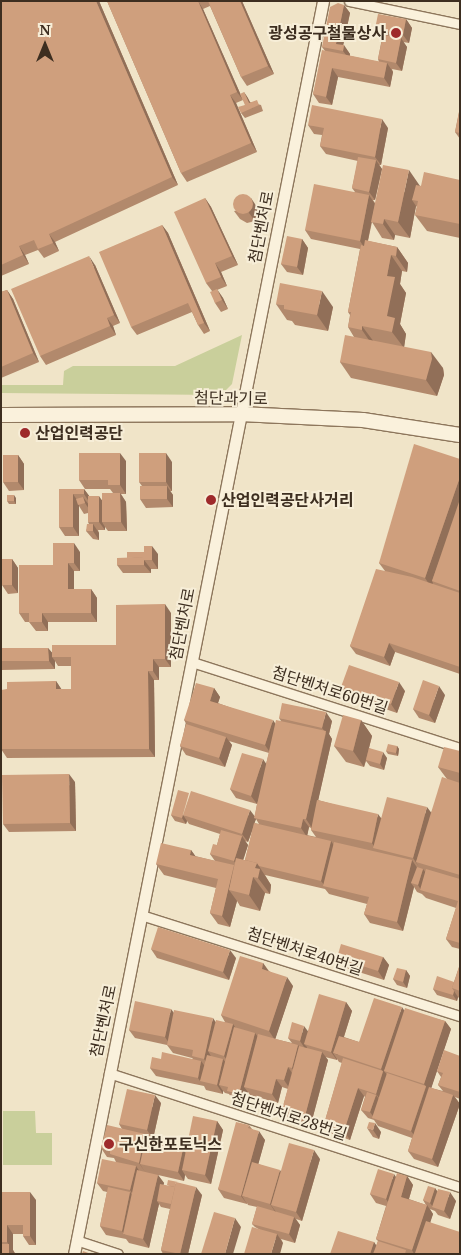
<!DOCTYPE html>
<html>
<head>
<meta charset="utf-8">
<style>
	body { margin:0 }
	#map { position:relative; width:461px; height:1255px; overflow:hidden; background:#f0e4c8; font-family:"Noto Serif","Noto Sans KR",serif }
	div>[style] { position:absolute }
	.green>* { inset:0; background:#c9cf9b }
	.roads { filter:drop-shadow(1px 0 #8d765c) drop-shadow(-1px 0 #8d765c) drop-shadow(0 1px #8d765c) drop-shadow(0 -1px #8d765c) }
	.minor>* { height:9px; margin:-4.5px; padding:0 4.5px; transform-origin:4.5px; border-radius:4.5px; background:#faf1dc }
	.tertiary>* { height:11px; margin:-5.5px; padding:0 5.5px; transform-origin:5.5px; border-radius:5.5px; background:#faf1dc }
	.secondary>* { height:14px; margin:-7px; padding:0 7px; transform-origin:7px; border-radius:7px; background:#faf1dc }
	.wall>* { inset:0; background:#b2896c }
	.shaded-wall>* { inset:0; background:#916f58 }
	.building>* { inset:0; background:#cf9f7d }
	.round { border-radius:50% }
	.dots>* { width:14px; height:14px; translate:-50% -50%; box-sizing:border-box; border:2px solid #f7eed8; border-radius:50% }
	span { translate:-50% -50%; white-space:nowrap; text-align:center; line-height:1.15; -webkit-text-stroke:4px #f7eed8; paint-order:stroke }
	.poi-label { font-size:16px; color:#3d2e20; font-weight:700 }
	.right { translate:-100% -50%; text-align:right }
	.left { translate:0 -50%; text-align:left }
	.street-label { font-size:16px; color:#3d2e20 }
	.frame { position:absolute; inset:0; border:2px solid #3d2e20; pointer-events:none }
	.north { position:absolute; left:20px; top:20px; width:50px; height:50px; -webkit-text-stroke:4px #f7eed8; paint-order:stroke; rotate:0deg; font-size:14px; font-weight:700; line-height:20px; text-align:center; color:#3d2e20 }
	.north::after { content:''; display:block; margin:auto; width:18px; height:22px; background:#3d2e20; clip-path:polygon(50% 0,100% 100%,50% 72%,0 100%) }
</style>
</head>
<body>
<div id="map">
	<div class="green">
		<i style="clip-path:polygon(242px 335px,232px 384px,221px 395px,1px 393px,1px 385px,63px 385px,64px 371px,73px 366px,175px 366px)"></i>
		<i style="clip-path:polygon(3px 1111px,35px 1111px,36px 1133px,52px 1133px,52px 1165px,3px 1165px)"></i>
	</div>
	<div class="roads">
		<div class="minor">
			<i style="left:349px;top:1px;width:113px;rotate:11.7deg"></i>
			<i style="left:192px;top:662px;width:281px;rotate:17.8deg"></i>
			<i style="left:141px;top:915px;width:335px;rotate:17.6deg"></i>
			<i style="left:109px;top:1073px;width:369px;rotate:18deg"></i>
			<i style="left:76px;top:1240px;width:44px;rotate:18.4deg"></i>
		</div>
		<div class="tertiary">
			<i style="left:74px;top:1254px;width:1278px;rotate:-78.76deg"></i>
		</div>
		<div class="secondary">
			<i style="left:1px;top:415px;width:239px;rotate:-0.2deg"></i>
			<i style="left:240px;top:414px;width:123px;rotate:2.8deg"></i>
			<i style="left:363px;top:420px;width:98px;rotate:8.8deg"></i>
		</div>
	</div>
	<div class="wall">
		<i style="clip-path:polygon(1px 1px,99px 1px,178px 185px,55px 242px,59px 251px,44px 258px,38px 250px,25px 255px,29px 264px,1px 276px)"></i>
		<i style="clip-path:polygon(107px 1px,242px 1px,274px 74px,247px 86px,241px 77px,210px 6px,203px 9px,243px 100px,236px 103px,257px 152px,187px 182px,181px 173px)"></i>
		<i style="clip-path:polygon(344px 5px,350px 13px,343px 45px,350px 54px,350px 56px,379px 62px,378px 59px,382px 38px,381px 38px,375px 29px,406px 19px,412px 28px,409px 43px,403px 42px,407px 47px,402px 71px,392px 69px,393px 72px,390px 87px,338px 77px,332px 105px,319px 103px,313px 94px,325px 51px,322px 47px)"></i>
		<i style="clip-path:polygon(244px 92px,250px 102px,261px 105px,263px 111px,245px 118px,241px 113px,245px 105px)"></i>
		<i style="clip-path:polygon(460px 107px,460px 139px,455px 132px)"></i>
		<i style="clip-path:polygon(308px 125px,388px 128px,381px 165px,379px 165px,382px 169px,375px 200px,373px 200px,375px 203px,420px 186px,460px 180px,460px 238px,427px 231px,415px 215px,417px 207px,416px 206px,410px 238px,395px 235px,394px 240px,382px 238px,372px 222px,368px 241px,397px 247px,408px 263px,407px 272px,402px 271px,400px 284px,406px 293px,400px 324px,406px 334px,404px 347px,443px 368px,444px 375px,437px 396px,351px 378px,340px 362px,354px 337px,348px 327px,350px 315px,348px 312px,360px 249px,311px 239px,305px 230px,355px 192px,352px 188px,358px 161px,326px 154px,320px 146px,322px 135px,314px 134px)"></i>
		<i style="clip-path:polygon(205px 198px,211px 207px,238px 265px,221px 272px,227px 286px,217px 290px,223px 298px,228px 309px,221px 312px,215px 303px,212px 291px,206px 283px)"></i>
		<i style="clip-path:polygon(257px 207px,259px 214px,255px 221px,247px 223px,240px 219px,234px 211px)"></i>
		<i style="clip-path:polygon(162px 225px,168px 233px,210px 331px,204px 334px,198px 325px,192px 312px,137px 335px,131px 327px)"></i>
		<i style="clip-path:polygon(302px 239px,308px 248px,303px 275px,287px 272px,281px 264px)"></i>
		<i style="clip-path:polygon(95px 265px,120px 323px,113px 326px,116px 335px,46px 365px,40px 356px)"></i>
		<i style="clip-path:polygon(7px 290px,13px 299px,39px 362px,1px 378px,1px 292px)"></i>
		<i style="clip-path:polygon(276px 304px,333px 307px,328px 331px,295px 325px,292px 321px,287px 320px)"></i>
		<i style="clip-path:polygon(18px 455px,24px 464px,24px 490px,9px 491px,3px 482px)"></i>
		<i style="clip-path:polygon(460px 459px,460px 674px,395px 652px,390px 666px,356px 654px,350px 646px,385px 571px,379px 563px)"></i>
		<i style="clip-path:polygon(126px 461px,126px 494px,121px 494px,126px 502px,127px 531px,108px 531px,105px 527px,105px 530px,98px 530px,99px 533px,99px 540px,93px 539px,86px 531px,89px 524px,88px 522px,88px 513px,84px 514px,79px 506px,79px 536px,65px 536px,59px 527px,59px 489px,84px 489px,89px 496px,102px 500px,113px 493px,110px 489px,85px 489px,79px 480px)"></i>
		<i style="clip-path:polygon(172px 462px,172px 491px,170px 491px,173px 495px,173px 507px,146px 508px,140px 499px,142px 486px,139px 482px)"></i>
		<i style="clip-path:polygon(16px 498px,16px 504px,9px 504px,7px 501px)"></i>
		<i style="clip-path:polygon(80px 552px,80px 571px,74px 571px,74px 589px,91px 589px,97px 598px,97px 622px,48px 622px,48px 631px,36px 631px,29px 622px,25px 622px,19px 613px,53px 565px)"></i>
		<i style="clip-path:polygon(158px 554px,158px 569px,151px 569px,151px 573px,123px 573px,117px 565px,127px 558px)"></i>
		<i style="clip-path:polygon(12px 559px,18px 568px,18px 593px,8px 594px,2px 585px)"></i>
		<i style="clip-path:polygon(171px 613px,171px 667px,159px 667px,159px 680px,154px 680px,155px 757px,7px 758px,1px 749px,7px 689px,56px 681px,61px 689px,71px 689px,71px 666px,58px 666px,55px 661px,55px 669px,1px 670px,1px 648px,48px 648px,52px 653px,116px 645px)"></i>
		<i style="clip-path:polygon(341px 687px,405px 691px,397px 713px,347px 696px)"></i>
		<i style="clip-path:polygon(evenodd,214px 688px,220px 697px,218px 703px,275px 724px,281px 721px,279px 718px,332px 721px,329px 734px,332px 739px,318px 800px,381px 818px,431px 813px,447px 779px,438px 767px,460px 751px,460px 949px,452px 947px,446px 939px,456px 908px,426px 898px,422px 894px,417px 892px,414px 887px,403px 931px,370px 923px,364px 914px,367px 904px,329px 894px,325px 889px,265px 875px,271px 885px,270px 894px,265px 893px,260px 911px,240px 906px,237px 901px,230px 927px,218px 924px,210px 913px,216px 888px,164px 875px,156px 864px,191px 850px,195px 856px,215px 861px,210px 854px,217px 845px,220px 834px,189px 824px,187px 821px,186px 824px,175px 821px,171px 815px,255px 816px,257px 804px,236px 798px,230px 789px,266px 764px,269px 753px,229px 741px,232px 745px,225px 767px,186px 755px,180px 746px,187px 725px,184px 720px,214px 688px,256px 819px,259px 824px,254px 823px,256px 819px,214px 688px,309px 827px,311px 828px,311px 830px,316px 837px,307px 835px,309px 827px,214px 688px,253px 829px,245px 860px,243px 860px,248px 845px,245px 841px,248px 842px,253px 829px)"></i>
		<i style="clip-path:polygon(445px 695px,435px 723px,419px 718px,413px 709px)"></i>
		<i style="clip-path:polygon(361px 720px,372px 736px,369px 748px,387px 758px,384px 770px,370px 766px,366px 761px,364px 767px,346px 762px,334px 746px)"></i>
		<i style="clip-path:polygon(397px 746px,399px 749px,398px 756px,388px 754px,386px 751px)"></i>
		<i style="clip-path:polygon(75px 782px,76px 831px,9px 832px,3px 824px)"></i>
		<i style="clip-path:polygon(151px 949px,236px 958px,229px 980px,157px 958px)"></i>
		<i style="clip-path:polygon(383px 957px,389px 965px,384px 980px,343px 967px,337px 958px)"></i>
		<i style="clip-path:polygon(263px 963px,269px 971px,293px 986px,275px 1039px,292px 1043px,288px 1038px,308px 1031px,346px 1002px,352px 1011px,344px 1037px,359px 1042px,404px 1010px,445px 1021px,451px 1029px,431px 1088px,443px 1091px,438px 1085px,441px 1077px,437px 1071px,460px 1056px,460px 1099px,455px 1097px,460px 1104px,438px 1167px,414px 1159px,408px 1151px,412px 1138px,378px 1126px,374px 1120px,368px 1118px,361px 1110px,365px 1097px,364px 1096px,350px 1140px,330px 1133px,324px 1124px,342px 1063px,339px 1062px,337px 1059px,337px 1060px,325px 1057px,328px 1060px,311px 1124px,288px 1118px,282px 1110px,288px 1089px,282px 1087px,278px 1103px,250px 1095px,248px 1092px,245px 1103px,233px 1100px,229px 1094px,225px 1093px,223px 1091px,223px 1094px,206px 1090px,204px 1086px,156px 1076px,150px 1068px,161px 1059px,193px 1059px,192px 1058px,173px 1053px,167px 1045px,135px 1038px,129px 1030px,174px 1013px,215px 1022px,225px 1022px,221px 1015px)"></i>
		<i style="clip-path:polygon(460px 964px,460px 999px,458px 997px,457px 1001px,437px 995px,433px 989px,454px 982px)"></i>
		<i style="clip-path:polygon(406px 970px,410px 976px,407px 988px,397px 985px,393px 979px)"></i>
		<i style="clip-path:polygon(161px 1103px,153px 1139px,148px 1138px,151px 1142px,185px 1152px,217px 1121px,223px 1130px,211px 1184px,188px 1179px,185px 1175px,184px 1181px,158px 1175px,164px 1183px,163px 1185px,167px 1186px,179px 1183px,202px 1195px,188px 1254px,163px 1254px,161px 1250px,170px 1209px,161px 1207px,159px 1204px,149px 1248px,129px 1243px,126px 1239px,106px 1235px,100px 1226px,107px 1192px,103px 1191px,97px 1183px,116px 1162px,114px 1158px,107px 1157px,101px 1148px,122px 1129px,119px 1124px)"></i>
		<i style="clip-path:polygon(249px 1125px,252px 1129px,265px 1140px,258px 1164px,281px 1172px,320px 1159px,302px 1221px,296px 1219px,300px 1225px,295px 1243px,281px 1239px,283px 1243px,255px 1227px,252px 1224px,257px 1207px,248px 1205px,247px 1203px,247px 1204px,224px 1198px,218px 1189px)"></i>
		<i style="clip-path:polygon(367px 1128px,381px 1132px,379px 1139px,373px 1137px)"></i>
		<i style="clip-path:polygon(407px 1176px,413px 1185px,409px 1199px,426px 1205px,423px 1200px,435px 1188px,437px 1191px,456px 1201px,450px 1219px,438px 1215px,435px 1211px,430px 1209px,433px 1214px,430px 1222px,460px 1254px,330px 1254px,374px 1242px,376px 1246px,378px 1241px,376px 1239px,386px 1206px,376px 1203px,370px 1194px,396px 1177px)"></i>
		<i style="clip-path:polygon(1px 1192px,36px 1200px,36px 1245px,29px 1245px,23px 1236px,23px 1234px,13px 1234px,13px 1250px,15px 1253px,1px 1254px)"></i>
	</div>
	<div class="shaded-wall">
		<i style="clip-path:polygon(96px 1px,99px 1px,178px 185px,172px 177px)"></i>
		<i style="clip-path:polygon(198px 1px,203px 9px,243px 100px,237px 92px)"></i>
		<i style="clip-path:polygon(240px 1px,242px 1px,274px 74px,268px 66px)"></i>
		<i style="clip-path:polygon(344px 5px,350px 13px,342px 51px,336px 44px)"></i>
		<i style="clip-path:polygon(406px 19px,412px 28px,409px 43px,403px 35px)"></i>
		<i style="clip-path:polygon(401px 38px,407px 47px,402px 71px,396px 63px)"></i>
		<i style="clip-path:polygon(344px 45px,350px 54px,349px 59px,343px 51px)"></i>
		<i style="clip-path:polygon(387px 63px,393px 72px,390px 87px,384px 78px)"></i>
		<i style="clip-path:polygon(332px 68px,338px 77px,332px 105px,326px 97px)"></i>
		<i style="clip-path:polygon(244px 92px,248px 98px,253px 109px,249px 103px)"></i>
		<i style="clip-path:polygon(230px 95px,236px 103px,257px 152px,251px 143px)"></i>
		<i style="clip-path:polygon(382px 119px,388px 128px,381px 165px,375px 157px)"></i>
		<i style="clip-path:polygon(376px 160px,382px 169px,375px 200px,369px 192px)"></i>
		<i style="clip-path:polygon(409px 170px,420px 186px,412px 200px,416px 206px,410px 238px,398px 222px)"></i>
		<i style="clip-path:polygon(369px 195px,375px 204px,366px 250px,360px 241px)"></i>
		<i style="clip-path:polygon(205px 198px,211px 207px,238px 265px,232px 256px)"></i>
		<i style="clip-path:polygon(251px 198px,257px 207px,259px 214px,255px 221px,249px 213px)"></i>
		<i style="clip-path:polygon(384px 219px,395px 235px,394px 240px,383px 224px)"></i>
		<i style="clip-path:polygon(162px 225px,168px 233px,210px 331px,204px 323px)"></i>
		<i style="clip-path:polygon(49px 234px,55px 242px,59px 251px,53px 243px)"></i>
		<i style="clip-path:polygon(302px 239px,308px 248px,303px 275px,297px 267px)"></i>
		<i style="clip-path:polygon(19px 246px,25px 255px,29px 264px,23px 255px)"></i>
		<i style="clip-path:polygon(397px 247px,408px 263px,407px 272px,396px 256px)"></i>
		<i style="clip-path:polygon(391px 255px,402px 271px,400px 284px,406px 293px,400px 324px,406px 334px,404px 348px,392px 332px,387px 316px,387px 276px)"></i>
		<i style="clip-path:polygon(89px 256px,95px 265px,120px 323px,114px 315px)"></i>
		<i style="clip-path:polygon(215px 263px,221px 272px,227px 286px,221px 277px)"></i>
		<i style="clip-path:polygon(217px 289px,223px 298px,228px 309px,222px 300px)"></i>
		<i style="clip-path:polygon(7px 290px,13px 299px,39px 362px,33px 353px)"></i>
		<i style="clip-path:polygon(322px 291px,333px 307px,328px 331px,317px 315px)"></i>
		<i style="clip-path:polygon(107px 318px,113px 326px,116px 335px,110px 326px)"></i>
		<i style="clip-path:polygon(362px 326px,374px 342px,373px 346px,362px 330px)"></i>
		<i style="clip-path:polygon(431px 352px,443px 368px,444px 375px,437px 396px,426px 380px)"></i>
		<i style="clip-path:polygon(120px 453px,126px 461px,126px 494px,120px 485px)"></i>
		<i style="clip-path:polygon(166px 453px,172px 462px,172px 491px,166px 482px)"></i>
		<i style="clip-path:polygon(18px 455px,24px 464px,24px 490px,18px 482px)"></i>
		<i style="clip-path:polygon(460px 477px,460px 504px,432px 581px,433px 583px,431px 587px,425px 578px)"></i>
		<i style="clip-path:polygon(167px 486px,173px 495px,173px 507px,167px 499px)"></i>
		<i style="clip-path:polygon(84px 489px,90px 497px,90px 503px,84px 494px)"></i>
		<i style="clip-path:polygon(120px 493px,126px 502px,127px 531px,121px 522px)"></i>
		<i style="clip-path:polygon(73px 494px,79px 503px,79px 536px,73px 527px)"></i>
		<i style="clip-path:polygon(14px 495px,16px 498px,16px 504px,14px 501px)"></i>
		<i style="clip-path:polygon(99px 496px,105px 505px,102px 522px,105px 527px,105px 530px,99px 522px)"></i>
		<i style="clip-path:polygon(83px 497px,89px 505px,91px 512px,85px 503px)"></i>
		<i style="clip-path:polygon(93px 524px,99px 533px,99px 540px,93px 531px)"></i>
		<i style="clip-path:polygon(74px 543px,80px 552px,80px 571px,74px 563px)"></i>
		<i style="clip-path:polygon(152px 546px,158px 554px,158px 569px,152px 560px)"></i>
		<i style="clip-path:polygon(12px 559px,18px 568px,18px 593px,12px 585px)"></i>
		<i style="clip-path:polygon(144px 560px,151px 569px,151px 573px,144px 565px)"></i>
		<i style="clip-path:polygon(68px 563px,74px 571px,74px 598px,68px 589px)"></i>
		<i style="clip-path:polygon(91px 589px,97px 598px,97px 622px,91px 613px)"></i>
		<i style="clip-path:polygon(165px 604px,171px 613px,171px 667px,165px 659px)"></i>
		<i style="clip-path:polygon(42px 613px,48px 622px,48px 631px,42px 622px)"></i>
		<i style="clip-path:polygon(389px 643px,395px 652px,390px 666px,384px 657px)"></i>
		<i style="clip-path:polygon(48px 648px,55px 656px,52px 657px,55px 661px,55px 669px,49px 661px)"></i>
		<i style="clip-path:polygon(153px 659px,159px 667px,159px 680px,153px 671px)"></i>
		<i style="clip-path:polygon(148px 671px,154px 680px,155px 757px,149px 749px)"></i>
		<i style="clip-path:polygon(56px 681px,62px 690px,56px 689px)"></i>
		<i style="clip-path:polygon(399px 682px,405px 691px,397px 713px,391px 704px)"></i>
		<i style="clip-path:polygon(439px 686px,445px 695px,435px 723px,429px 715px)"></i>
		<i style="clip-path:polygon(214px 688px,220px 697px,216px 709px,210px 701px)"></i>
		<i style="clip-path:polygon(326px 712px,332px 721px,329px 734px,332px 739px,312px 828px,306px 819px,326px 733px,322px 728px)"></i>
		<i style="clip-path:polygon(273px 720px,279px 729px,271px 754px,265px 745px)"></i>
		<i style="clip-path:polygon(361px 720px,372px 736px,364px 767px,353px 751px)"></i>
		<i style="clip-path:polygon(226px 737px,232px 745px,225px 767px,219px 758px)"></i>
		<i style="clip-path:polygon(397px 746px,399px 749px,398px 756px,396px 753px)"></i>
		<i style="clip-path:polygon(383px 752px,387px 758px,384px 770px,380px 764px)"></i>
		<i style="clip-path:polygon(263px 759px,269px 768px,257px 804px,251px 796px)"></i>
		<i style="clip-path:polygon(69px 774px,75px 782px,76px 831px,70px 823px)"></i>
		<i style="clip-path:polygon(189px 793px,183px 815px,187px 821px,186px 824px,182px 818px)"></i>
		<i style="clip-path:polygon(427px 807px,433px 815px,416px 862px,419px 867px,413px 858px)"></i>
		<i style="clip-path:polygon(250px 810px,256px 818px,254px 818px,256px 819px,248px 842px,242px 834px)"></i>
		<i style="clip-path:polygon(378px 814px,384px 822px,375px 848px,372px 843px)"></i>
		<i style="clip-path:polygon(303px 819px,309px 827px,307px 837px,301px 828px)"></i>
		<i style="clip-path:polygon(242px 836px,248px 845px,240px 870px,234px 861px)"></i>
		<i style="clip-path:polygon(331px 841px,337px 850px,325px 886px,321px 881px)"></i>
		<i style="clip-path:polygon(191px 850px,199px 861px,190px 855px)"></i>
		<i style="clip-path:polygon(412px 860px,418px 869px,411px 883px,414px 887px,403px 931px,397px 922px)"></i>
		<i style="clip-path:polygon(257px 863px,271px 885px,270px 894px,258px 878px,255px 868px)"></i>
		<i style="clip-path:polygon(234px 865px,229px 890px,237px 901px,230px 927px,222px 916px)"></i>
		<i style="clip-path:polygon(423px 869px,429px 877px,421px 890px,418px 885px)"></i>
		<i style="clip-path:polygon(253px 877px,265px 893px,260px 911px,249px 895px)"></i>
		<i style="clip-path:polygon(230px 950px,236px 958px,229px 980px,223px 972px)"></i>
		<i style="clip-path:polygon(383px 957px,389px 965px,384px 980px,378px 971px)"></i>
		<i style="clip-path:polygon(263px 963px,269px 972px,262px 969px)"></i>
		<i style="clip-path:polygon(406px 970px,410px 976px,407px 988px,403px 982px)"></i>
		<i style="clip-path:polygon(287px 977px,293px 986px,275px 1040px,269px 1031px)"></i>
		<i style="clip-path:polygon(454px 991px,458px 997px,457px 1001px,453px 995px)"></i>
		<i style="clip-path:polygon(346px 1002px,352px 1011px,338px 1055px,333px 1053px,337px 1059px,337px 1060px,331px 1052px)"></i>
		<i style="clip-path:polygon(402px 1007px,408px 1016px,384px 1071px,388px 1076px,382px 1102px,376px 1094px,383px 1072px,381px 1069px)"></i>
		<i style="clip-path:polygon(171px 1009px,177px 1017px,171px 1046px,165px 1037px)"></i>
		<i style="clip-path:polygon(213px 1018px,219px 1027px,208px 1051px,212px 1058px,210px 1068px,204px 1059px)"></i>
		<i style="clip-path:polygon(445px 1021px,451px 1029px,430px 1092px,417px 1139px,411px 1131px,426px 1087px,424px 1084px)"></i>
		<i style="clip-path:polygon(233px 1024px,239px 1033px,230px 1064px,224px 1056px)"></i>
		<i style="clip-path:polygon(304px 1026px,310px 1034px,304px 1044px,307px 1047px,306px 1050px,300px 1041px)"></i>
		<i style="clip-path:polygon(255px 1033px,261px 1041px,244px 1087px,248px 1092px,245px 1103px,239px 1094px)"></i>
		<i style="clip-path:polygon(298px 1045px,304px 1053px,298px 1077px,292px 1068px)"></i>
		<i style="clip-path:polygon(322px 1052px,328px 1060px,311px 1124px,305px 1116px)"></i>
		<i style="clip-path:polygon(223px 1059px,230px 1068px,219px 1085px,223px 1091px,223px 1094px,217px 1085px)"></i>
		<i style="clip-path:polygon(201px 1061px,207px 1069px,200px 1081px,204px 1087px,198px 1078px)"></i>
		<i style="clip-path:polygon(288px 1067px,294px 1076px,290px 1089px,284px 1080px)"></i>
		<i style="clip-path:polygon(276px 1079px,282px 1087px,278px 1103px,272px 1094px)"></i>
		<i style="clip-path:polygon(358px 1088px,364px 1096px,350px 1140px,344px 1131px)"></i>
		<i style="clip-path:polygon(155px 1095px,161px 1103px,153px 1139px,147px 1130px)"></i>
		<i style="clip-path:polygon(376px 1095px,382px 1103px,375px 1119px,370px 1112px)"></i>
		<i style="clip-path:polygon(453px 1095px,460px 1104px,438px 1167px,432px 1159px)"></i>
		<i style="clip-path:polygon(217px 1121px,223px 1130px,211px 1184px,205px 1175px)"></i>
		<i style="clip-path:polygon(375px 1123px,381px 1132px,379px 1139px,373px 1130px)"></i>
		<i style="clip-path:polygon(259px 1131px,265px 1140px,249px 1198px,242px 1196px,247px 1204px,241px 1196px)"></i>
		<i style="clip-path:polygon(145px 1134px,151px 1142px,140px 1164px,145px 1172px,139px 1163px)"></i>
		<i style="clip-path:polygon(183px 1149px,189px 1158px,182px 1170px,185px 1175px,184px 1181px,178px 1172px)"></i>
		<i style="clip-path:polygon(314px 1150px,320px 1159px,302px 1221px,296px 1212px)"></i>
		<i style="clip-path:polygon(136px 1166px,142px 1175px,136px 1199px,130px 1190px)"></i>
		<i style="clip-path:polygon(280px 1170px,286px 1179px,271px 1205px,276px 1212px,276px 1213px,270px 1204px)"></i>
		<i style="clip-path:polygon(394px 1174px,400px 1183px,392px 1208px,386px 1199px)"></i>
		<i style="clip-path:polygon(158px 1175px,164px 1183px,160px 1201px,157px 1201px,159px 1204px,149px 1248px,143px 1239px)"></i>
		<i style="clip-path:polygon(407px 1176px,413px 1185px,407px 1205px,401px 1197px)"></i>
		<i style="clip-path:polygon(196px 1187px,202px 1195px,188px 1254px,180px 1254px)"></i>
		<i style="clip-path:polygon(435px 1188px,441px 1197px,433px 1207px,430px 1203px)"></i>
		<i style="clip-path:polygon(30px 1192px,36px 1200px,36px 1245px,30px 1236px)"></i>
		<i style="clip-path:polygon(130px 1192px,136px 1200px,125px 1235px,122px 1231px)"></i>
		<i style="clip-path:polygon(450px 1192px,456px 1201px,450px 1219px,444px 1211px)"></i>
		<i style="clip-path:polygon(427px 1205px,433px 1214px,420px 1254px,414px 1254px,412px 1250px)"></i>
		<i style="clip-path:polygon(294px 1217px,300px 1225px,295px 1243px,289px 1234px)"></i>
		<i style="clip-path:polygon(235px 1218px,241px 1227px,233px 1254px,225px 1254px)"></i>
		<i style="clip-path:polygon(7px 1225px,13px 1234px,13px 1250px,15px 1254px,9px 1254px,9px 1245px,7px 1242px)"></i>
		<i style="clip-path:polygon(277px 1234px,283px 1243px,280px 1254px,271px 1254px)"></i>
		<i style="clip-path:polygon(374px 1242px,380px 1251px,379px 1254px,370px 1254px)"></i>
	</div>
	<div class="building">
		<i style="clip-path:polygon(1px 1px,96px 1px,172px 177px,49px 234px,53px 243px,38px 249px,34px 240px,19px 246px,23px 255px,1px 265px)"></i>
		<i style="clip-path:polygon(107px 1px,198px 1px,237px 92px,230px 95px,251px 143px,181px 173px)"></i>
		<i style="clip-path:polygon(208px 1px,240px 1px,268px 66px,241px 77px)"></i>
		<i style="clip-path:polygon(338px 3px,344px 5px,336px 44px,344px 45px,343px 51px,322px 47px,330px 7px)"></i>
		<i style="clip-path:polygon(378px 14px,406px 19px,403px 35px,375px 29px)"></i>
		<i style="clip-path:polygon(383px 35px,401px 38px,396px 63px,378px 59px)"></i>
		<i style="clip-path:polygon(322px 50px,387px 63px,384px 78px,332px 68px,326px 97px,313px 94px)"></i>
		<i style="clip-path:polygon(244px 92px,249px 103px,257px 100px,259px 105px,241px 113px,238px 107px,245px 105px,240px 94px)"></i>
		<i style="clip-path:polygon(312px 105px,382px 119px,375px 157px,320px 146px,324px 128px,308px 125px)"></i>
		<i style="clip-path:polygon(460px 107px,460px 133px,455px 132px)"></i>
		<i style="clip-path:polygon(358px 157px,376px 160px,369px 192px,352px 188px)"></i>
		<i style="clip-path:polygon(383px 165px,409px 170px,398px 222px,384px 219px,383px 224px,371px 222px)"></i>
		<i style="clip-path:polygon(424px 172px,460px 180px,460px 224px,415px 215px,418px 201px,412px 200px,416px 185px,421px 186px)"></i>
		<i style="clip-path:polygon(314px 184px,369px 195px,360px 241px,305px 230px)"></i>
		<i class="round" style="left:233px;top:194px;width:20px;height:20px"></i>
		<i style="clip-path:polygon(205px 198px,232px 256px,215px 263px,221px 277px,206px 283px,174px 212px)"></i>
		<i style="clip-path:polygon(162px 225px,204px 323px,198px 325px,188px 303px,131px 327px,99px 252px)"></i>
		<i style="clip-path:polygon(287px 236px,302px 239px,297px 267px,281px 264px)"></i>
		<i style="clip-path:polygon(365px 240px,397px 247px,396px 256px,391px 255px,387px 276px,395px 277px,387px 316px,395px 318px,392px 332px,362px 326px,362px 330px,348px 327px,351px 312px,348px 312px,361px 245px,364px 246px)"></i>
		<i style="clip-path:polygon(89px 256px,114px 315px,107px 318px,110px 326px,40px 356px,11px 289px)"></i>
		<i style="clip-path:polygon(280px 283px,322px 291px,317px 315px,284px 309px,284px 305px,276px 304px)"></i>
		<i style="clip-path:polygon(217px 289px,222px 300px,215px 303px,210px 292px)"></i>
		<i style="clip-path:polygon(7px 290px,33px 353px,1px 367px,1px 292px)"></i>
		<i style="clip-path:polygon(345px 335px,431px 352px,432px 359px,426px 380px,340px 362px)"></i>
		<i style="clip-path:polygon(414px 444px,460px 459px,460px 477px,425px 578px,379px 563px)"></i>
		<i style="clip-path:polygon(79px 453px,120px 453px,120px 485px,108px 485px,108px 480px,79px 480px)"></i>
		<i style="clip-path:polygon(139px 453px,166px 453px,166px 482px,139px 482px)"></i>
		<i style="clip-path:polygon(3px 455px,18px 455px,18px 482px,3px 482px)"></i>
		<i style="clip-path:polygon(140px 486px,167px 486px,167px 499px,140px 499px)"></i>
		<i style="clip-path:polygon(59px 489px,84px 489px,84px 494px,73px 494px,73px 527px,59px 527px)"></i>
		<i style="clip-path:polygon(102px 493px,120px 493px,121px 522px,102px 522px)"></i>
		<i style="clip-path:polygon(7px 495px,14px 495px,14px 501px,7px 501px)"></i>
		<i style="clip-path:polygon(88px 496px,99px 496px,99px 522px,88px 522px)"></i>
		<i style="clip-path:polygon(83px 497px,85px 503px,78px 505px,76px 499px)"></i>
		<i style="clip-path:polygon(460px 499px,460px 591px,432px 581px)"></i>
		<i style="clip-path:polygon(87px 524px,93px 524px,93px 531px,86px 531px)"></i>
		<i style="clip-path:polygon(53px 543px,74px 543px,74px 563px,68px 563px,68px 589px,91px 589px,91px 613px,42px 613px,42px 622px,29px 622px,29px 613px,19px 613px,19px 565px,53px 565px)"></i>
		<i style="clip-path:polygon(144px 546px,152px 546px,152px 560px,144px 560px,144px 565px,117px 565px,117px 558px,144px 557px)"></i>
		<i style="clip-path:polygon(127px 552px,144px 552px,144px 557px,127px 558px)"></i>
		<i style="clip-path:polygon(2px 559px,12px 559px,12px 585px,2px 585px)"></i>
		<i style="clip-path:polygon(376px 569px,412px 577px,460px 593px,460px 667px,389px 643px,384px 657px,350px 646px)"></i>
		<i style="clip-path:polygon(165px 604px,165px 659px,153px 659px,153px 671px,148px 671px,149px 749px,1px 749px,1px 690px,7px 689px,7px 682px,56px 681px,56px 689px,71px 689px,71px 657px,52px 657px,52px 645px,116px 645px,116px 605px)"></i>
		<i style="clip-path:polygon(1px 648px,48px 648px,49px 661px,1px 661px)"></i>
		<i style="clip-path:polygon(349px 665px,399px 682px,391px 704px,341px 687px)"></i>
		<i style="clip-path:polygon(423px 680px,439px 686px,429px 715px,413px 709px)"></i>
		<i style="clip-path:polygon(196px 683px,214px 688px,210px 701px,273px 720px,265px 745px,184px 720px)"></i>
		<i style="clip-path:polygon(282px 703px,326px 712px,322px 728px,279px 718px)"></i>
		<i style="clip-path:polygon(343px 715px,361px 720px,353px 751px,334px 746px)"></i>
		<i style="clip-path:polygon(276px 720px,326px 731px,306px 819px,303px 819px,301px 828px,254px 818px)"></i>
		<i style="clip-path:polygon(186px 724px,226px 737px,219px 758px,180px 746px)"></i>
		<i style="clip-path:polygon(388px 744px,397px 746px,396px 753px,386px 751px)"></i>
		<i style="clip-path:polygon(444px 747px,460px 751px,460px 773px,438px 767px)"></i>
		<i style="clip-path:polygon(369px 748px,383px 752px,380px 764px,366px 760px)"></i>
		<i style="clip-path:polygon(242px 753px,263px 759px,251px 796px,230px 789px)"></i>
		<i style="clip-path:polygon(69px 774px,70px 823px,3px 824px,2px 775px)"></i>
		<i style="clip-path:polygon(442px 777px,460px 783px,460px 875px,416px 862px)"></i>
		<i style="clip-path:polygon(178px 790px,189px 793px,182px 818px,171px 815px)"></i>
		<i style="clip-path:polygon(191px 791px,250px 810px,242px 834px,183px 815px)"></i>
		<i style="clip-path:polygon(387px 797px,427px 807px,413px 858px,373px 848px)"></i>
		<i style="clip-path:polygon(317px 800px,378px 814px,372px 843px,311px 830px)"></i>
		<i style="clip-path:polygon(254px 823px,331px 841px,321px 881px,259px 866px,257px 863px,245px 860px)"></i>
		<i style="clip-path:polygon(221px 830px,242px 836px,234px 861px,210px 854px,213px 844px,217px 845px)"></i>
		<i style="clip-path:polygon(334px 842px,412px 860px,397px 922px,364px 914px,369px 897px,323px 886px)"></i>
		<i style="clip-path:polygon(161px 843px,191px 850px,190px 855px,234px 865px,222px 916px,210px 913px,218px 879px,156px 864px)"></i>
		<i style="clip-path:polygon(236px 858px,257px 863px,255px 868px,260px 869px,258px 878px,253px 877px,249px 895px,229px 890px)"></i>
		<i style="clip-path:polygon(417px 867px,423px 869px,418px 885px,411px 883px)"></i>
		<i style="clip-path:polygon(426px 869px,460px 879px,460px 943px,446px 939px,458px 901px,420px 890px)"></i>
		<i style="clip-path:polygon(158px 927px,230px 950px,223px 972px,151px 949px)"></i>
		<i style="clip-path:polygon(341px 944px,383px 957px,378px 971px,337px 958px)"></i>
		<i style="clip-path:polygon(240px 956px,263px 963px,262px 969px,287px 977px,269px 1031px,221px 1015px)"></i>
		<i style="clip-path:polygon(460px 964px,460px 991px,452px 988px)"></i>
		<i style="clip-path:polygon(397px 968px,406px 970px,403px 982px,393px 979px)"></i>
		<i style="clip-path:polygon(437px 976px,454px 982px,452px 988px,454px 991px,453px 995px,433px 989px)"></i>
		<i style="clip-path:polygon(319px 994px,346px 1002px,331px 1052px,304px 1044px)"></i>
		<i style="clip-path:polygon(374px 998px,402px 1007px,381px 1069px,333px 1053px,339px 1036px,359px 1042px)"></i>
		<i style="clip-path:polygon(135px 1001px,171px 1009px,165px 1037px,129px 1030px)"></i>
		<i style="clip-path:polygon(405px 1008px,445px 1021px,424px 1084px,384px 1071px)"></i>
		<i style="clip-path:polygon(174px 1010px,213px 1018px,204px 1059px,192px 1056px,193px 1050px,167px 1045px)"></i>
		<i style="clip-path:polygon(216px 1020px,233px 1024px,224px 1056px,208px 1051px)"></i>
		<i style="clip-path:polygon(292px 1022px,304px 1026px,300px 1041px,288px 1038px)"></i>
		<i style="clip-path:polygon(234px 1027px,255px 1033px,239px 1094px,227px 1091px,228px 1087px,219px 1085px)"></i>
		<i style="clip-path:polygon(258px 1034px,298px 1045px,292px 1068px,288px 1067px,284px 1080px,276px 1079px,272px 1094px,244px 1087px)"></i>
		<i style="clip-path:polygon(299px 1046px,322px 1052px,305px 1116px,282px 1110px)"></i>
		<i style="clip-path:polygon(444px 1050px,460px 1056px,460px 1092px,438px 1085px,443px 1073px,437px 1071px)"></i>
		<i style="clip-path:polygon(162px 1052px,201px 1061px,198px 1078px,150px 1068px,152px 1057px,161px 1059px)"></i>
		<i style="clip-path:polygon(207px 1055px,223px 1059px,217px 1085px,200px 1081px)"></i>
		<i style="clip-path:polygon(343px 1058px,383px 1071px,376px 1094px,358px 1088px,344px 1131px,324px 1124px)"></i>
		<i style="clip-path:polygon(387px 1073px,426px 1086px,411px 1131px,372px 1118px)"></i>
		<i style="clip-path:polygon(429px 1087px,453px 1095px,432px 1159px,408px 1151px)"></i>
		<i style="clip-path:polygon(127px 1089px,155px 1095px,147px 1130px,119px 1124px)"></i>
		<i style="clip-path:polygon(367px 1092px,376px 1095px,370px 1112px,361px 1110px)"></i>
		<i style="clip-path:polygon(193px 1116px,217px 1121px,205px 1175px,182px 1170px)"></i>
		<i style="clip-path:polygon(236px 1122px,249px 1125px,248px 1128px,259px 1131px,241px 1196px,218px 1189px)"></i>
		<i style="clip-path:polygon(369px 1122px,375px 1123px,373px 1130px,367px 1128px)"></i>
		<i style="clip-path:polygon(107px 1125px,145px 1134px,139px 1163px,110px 1154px,110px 1150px,101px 1148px)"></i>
		<i style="clip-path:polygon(145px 1141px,183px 1149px,178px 1172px,140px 1164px)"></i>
		<i style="clip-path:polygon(289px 1143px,314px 1150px,296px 1212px,271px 1205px)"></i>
		<i style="clip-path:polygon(102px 1159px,136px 1166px,130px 1190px,97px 1183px)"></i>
		<i style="clip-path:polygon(252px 1162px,280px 1170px,270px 1204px,242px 1196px)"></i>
		<i style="clip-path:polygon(378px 1169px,394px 1174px,386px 1199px,370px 1194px)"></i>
		<i style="clip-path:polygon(137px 1170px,158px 1175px,143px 1239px,123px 1234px)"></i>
		<i style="clip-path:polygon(397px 1173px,407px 1176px,401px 1197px,427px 1205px,412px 1250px,376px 1239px)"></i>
		<i style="clip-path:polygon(168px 1180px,178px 1182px,176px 1182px,175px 1187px,167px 1185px)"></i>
		<i style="clip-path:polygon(176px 1182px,196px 1187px,180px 1254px,161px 1250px)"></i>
		<i style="clip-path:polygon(160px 1184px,175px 1187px,171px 1204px,157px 1201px)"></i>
		<i style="clip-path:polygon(428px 1186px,435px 1188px,430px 1203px,423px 1200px)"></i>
		<i style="clip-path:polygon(108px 1187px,130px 1192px,122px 1231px,100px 1226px)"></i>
		<i style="clip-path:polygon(438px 1189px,450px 1192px,444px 1211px,432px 1207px)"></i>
		<i style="clip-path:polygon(1px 1192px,30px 1192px,30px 1236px,23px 1236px,23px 1225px,7px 1225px,7px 1242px,1px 1242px)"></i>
		<i style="clip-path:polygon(257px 1206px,294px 1217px,289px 1234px,252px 1224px)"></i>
		<i style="clip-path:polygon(214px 1212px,235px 1218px,225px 1254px,201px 1254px)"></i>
		<i style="clip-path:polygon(426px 1221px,460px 1232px,460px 1254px,415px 1253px)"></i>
		<i style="clip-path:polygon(252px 1227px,277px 1234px,271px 1254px,244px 1254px)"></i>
		<i style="clip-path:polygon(338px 1231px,374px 1242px,370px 1254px,330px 1254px)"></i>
		<i style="clip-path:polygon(378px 1241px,406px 1250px,405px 1254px,373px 1254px)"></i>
		<i style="clip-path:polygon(1px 1244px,9px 1244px,9px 1254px,1px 1254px)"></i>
		<i style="clip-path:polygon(83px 1251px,91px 1254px,82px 1254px)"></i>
	</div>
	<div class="dots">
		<i style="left:396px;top:33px;background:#9e2a2b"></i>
		<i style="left:25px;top:433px;background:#9e2a2b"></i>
		<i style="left:211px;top:500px;background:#9e2a2b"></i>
		<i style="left:109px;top:1144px;background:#9e2a2b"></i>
	</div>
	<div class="poi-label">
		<span class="right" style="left:386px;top:33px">광성공구철물상사</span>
		<span class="left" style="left:35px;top:433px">산업인력공단</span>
		<span class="left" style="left:221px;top:500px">산업인력공단사거리</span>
		<span class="left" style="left:119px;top:1144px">구신한포토닉스</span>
	</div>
	<div class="street-label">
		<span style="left:261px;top:227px;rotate:-79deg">첨단벤처로</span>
		<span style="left:231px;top:398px;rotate:1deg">첨단과기로</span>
		<span style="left:182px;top:624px;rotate:-79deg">첨단벤처로</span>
		<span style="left:330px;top:690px;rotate:18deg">첨단벤처로60번길</span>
		<span style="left:305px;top:951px;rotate:18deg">첨단벤처로40번길</span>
		<span style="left:103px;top:1021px;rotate:-78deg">첨단벤처로</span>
		<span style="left:289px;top:1116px;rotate:18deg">첨단벤처로28번길</span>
	</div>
	<div class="frame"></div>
	<div class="north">N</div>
</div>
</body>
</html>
